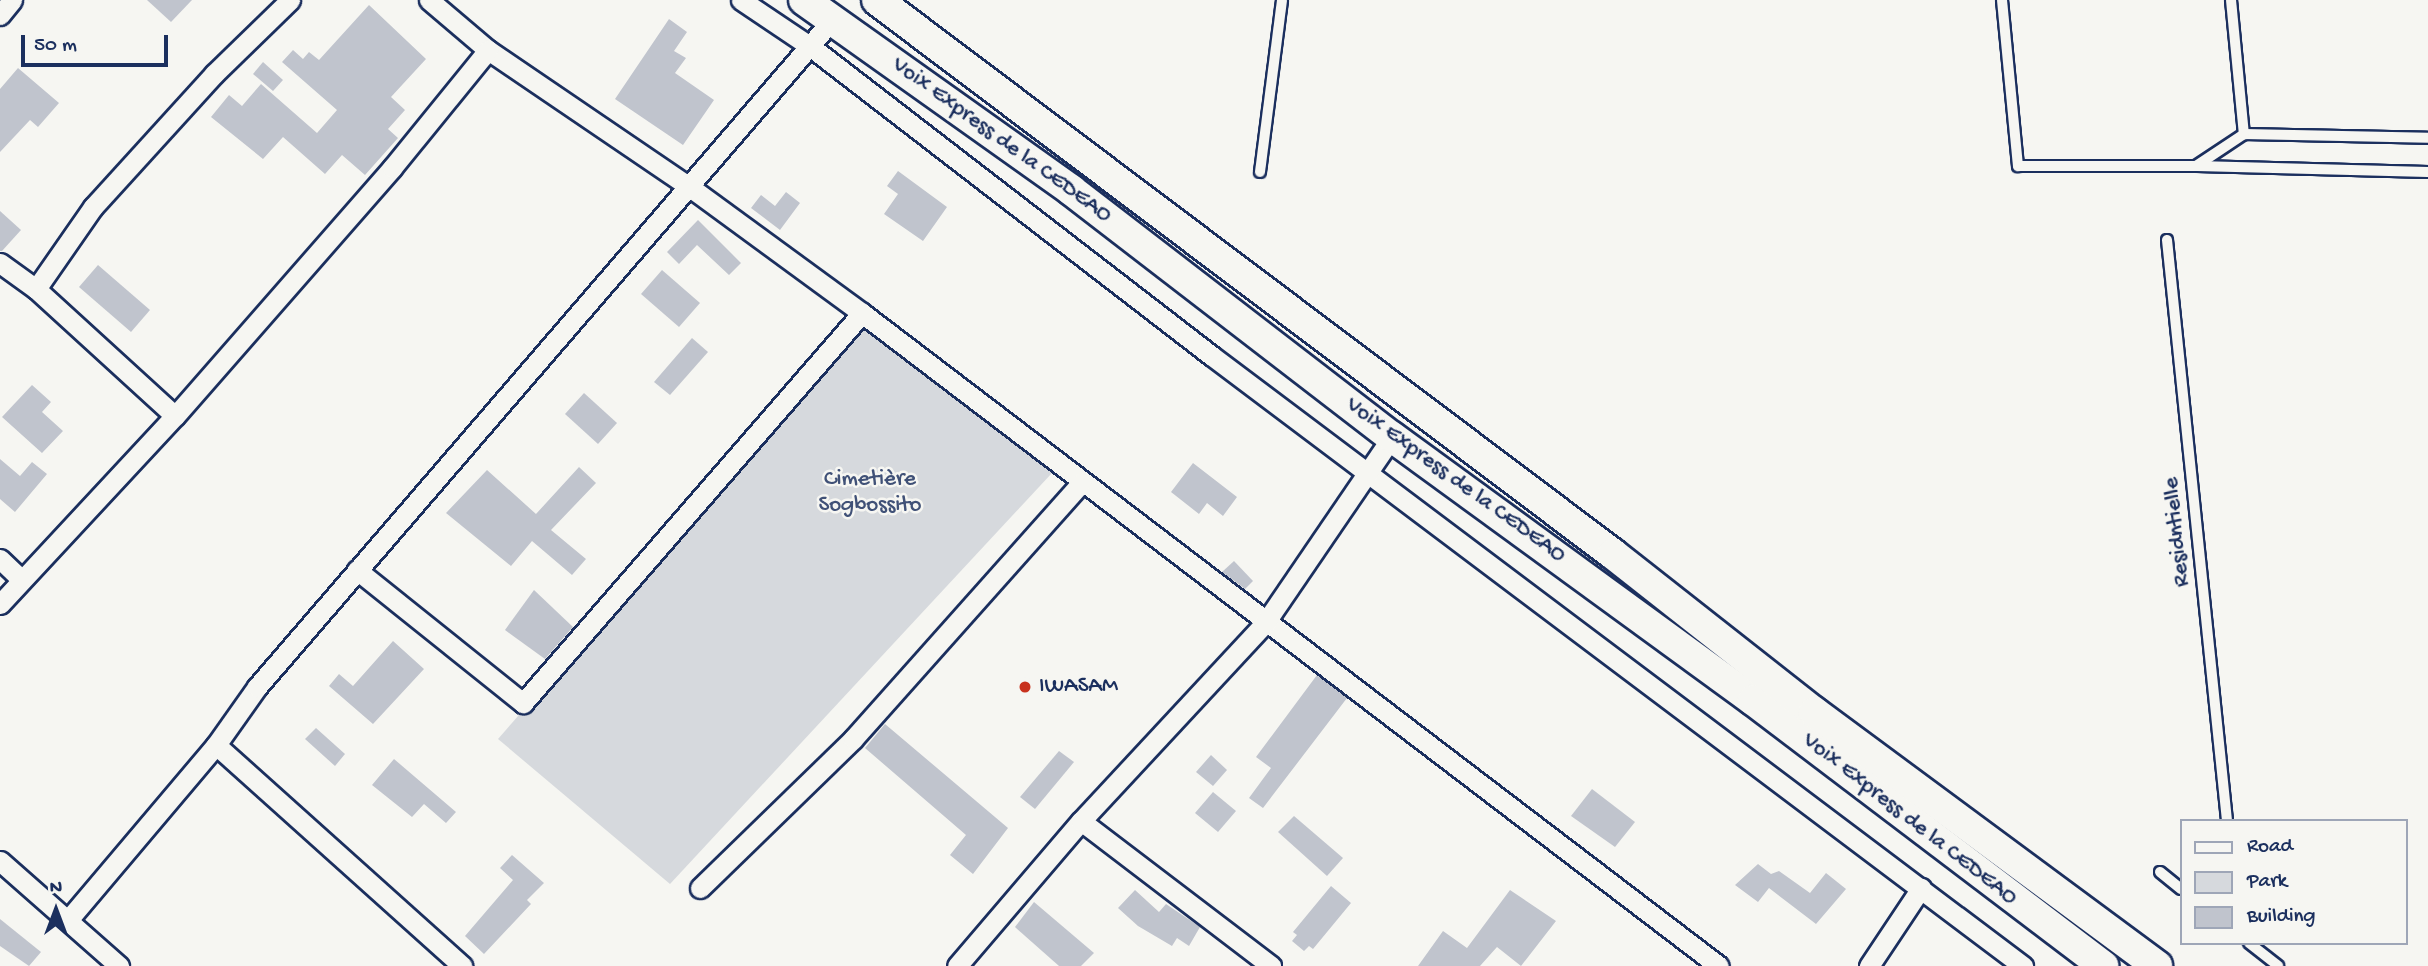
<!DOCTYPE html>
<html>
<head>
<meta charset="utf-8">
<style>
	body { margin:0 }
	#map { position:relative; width:2428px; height:966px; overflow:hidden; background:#f6f6f2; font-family:"Gochi Hand",sans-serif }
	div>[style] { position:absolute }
	.green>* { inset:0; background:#d6d9dd }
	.building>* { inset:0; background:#c0c4cd }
	.roads { filter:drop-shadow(2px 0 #1b2f5e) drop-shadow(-2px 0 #1b2f5e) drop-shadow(0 2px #1b2f5e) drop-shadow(0 -2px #1b2f5e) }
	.service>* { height:10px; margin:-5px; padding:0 5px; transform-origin:5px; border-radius:5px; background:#f6f6f2 }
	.minor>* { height:19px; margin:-9.5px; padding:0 9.5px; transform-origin:9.5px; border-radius:9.5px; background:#f6f6f2 }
	.primary>* { height:30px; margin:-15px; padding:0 15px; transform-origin:15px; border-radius:15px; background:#f6f6f2 }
	.dots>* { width:19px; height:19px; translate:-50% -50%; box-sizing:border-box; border:4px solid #f6f6f2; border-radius:50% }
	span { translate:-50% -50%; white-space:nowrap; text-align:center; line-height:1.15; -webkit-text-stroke:5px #f6f6f2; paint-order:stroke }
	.street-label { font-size:23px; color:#1b2f5e }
	.park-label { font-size:23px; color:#405177 }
	.poi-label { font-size:23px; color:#1b2f5e }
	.left { translate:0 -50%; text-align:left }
	.legend { position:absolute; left:2180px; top:819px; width:228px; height:126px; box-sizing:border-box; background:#f6f6f2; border:2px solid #9ea6b7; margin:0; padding:9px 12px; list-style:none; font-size:21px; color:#1b2f5e }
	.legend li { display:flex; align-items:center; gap:14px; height:35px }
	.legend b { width:35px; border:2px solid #9ea6b7 }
	.north { position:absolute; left:21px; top:875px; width:70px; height:70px; -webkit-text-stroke:5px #f6f6f2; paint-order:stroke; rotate:0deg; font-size:19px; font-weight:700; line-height:28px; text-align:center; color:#1b2f5e }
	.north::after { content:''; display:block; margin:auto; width:24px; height:32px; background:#1b2f5e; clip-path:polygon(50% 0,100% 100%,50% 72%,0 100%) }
	.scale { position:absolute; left:21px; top:35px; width:147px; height:32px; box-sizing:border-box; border:4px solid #1b2f5e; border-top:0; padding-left:9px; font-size:21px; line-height:24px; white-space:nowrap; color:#1b2f5e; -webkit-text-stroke:5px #f6f6f2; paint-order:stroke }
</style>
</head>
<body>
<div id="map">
	<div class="green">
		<i style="clip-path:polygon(860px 324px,1052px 473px,670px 884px,498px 739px)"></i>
	</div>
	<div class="building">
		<i style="clip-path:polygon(147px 0,192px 0,171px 22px)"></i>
		<i style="clip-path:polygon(369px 5px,426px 59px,391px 97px,405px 110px,388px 129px,398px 138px,365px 175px,342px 155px,325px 174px,283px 137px,263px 159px,211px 117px,229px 95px,242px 106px,261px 84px,317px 133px,337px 110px,282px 62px,293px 50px,303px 59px,309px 52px,319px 60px)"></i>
		<i style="clip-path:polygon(669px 19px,687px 32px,674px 51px,686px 58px,675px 73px,714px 100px,683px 145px,615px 99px)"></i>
		<i style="clip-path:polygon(263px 62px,283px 80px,273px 91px,253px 74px)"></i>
		<i style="clip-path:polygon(18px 68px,59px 103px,38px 127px,30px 120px,0 152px,0 89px)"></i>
		<i style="clip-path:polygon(898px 171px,947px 207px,923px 241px,884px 214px,898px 194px,887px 186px)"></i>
		<i style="clip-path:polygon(786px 192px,800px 203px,780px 230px,751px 208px,761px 195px,775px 206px)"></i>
		<i style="clip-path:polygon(0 211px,21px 230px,2px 251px,0 251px)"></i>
		<i style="clip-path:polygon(698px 220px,741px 263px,729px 275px,697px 245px,679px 264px,667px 252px)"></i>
		<i style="clip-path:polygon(98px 265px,150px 310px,131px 332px,79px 287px)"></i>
		<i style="clip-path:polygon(662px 270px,700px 303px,679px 327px,641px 294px)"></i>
		<i style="clip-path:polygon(692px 338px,708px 352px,670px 395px,654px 382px)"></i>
		<i style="clip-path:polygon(32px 385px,51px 402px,42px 412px,63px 431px,42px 453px,2px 417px)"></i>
		<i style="clip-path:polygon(584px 393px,617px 423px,598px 444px,565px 414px)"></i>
		<i style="clip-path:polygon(0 459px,20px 476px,32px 462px,47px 474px,15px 512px,0 499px)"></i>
		<i style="clip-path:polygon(1193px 463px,1237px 497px,1223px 516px,1207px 503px,1199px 514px,1171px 492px)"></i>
		<i style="clip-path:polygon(579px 467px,596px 483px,551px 530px,586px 559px,572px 575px,532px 541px,511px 566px,446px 513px,487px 470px,536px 514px)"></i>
		<i style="clip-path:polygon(1234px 561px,1253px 581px,1245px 589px,1222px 572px)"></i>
		<i style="clip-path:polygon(534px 590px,573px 627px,545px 659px,505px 630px)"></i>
		<i style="clip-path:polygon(393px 641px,424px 669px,373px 724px,329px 686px,339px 674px,353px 686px)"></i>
		<i style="clip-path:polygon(1317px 675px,1347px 698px,1263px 808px,1249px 798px,1271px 768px,1256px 757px)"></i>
		<i style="clip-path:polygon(885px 724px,1008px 828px,973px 874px,950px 855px,966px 835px,865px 748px)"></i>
		<i style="clip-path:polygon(316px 728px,345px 754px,335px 766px,305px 739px)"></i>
		<i style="clip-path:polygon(1059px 751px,1074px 762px,1035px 809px,1020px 797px)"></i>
		<i style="clip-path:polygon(1211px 755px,1227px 770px,1213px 786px,1196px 772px)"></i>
		<i style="clip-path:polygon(394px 759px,456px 812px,446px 823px,424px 804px,412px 817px,372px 785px)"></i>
		<i style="clip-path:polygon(1592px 789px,1635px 822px,1615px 847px,1571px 816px)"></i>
		<i style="clip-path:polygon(1213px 792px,1236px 811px,1218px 832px,1195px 813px)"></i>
		<i style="clip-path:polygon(1294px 816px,1343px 858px,1327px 876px,1278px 832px)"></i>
		<i style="clip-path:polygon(512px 855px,544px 883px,527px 900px,531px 904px,484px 954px,465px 936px,513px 880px,500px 868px)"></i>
		<i style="clip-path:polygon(1758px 864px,1771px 874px,1779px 871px,1810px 893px,1826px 873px,1846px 889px,1816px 924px,1769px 888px,1758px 902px,1735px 885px)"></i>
		<i style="clip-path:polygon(1331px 886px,1351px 903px,1313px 949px,1309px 946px,1304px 951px,1292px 941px,1297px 935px,1293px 932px)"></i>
		<i style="clip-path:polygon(1135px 890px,1159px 912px,1166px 904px,1200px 927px,1189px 946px,1177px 938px,1172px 946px,1138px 926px,1118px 908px)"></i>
		<i style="clip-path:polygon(1510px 890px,1556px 921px,1521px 966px,1497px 947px,1480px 966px,1418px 966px,1443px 931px,1467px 948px)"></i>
		<i style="clip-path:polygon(1034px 902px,1094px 953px,1081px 966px,1059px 966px,1015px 927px)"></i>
		<i style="clip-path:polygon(0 919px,41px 952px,29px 966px,0 946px)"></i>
	</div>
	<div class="roads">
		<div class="service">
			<i style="left:2002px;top:0;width:167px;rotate:84.5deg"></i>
			<i style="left:2018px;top:166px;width:178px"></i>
			<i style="left:2196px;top:166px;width:58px;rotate:-33.7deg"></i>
			<i style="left:2244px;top:134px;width:184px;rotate:1.2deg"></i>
			<i style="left:2231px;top:0;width:135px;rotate:84.5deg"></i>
			<i style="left:2197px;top:166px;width:231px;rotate:1.5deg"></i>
			<i style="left:1260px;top:172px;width:173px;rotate:-82.7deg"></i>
			<i style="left:2167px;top:240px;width:584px;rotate:84.1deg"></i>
			<i style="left:2160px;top:872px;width:27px;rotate:39deg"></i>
			<i style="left:2249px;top:943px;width:37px;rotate:38deg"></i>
		</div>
		<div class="minor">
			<i style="left:429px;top:0;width:77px;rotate:40.3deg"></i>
			<i style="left:488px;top:50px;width:240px;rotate:34.2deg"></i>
			<i style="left:687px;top:185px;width:217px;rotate:36.2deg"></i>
			<i style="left:862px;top:313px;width:1077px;rotate:37.31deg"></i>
			<i style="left:741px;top:0;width:84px;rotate:33.9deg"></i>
			<i style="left:811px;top:47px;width:506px;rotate:37.62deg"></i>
			<i style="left:1212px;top:356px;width:1015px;rotate:36.95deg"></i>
			<i style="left:0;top:15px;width:19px;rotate:-51deg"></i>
			<i style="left:0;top:263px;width:44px;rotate:35.8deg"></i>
			<i style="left:36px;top:289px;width:188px;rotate:42.4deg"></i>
			<i style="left:36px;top:289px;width:100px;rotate:-55.2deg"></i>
			<i style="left:93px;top:207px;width:180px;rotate:-47.7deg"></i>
			<i style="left:214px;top:74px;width:106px;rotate:-44.2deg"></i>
			<i style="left:0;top:559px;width:28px;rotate:44deg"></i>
			<i style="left:357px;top:570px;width:213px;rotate:38.7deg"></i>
			<i style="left:523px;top:703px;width:517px;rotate:-49deg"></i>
			<i style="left:0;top:604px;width:257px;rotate:-47.1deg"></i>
			<i style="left:175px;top:416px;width:330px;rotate:-48.8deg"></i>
			<i style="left:392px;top:168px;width:152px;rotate:-50.9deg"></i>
			<i style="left:216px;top:745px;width:331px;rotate:41.9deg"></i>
			<i style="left:1081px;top:821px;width:239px;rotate:37.3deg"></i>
			<i style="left:0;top:861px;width:159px;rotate:41.4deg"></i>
			<i style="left:700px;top:888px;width:214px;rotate:-44.2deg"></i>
			<i style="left:853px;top:739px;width:343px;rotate:-48.3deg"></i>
			<i style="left:68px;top:920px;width:229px;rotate:-49.8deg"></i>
			<i style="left:216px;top:745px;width:71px;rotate:-54.7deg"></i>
			<i style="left:257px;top:687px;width:881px;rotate:-49.24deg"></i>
			<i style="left:957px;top:966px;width:191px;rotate:-49.5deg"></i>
			<i style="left:1081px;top:821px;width:270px;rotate:-47.1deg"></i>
			<i style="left:1265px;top:623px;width:225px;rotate:-55.7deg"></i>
			<i style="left:1869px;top:966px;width:94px;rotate:-56.3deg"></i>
		</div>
		<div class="primary">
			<i style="left:804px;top:0;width:328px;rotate:35.4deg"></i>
			<i style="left:1071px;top:190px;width:405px;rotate:37.6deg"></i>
			<i style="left:1392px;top:437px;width:447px;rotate:36.1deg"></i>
			<i style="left:1753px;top:700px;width:440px;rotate:37.2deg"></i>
			<i style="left:877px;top:0;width:921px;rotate:36.97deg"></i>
			<i style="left:1613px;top:554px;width:256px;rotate:38.2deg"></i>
			<i style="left:1814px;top:712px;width:427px;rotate:36.5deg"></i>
		</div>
	</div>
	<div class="dots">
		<i style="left:1025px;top:687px;background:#c8321e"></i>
	</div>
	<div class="street-label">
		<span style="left:1001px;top:141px;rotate:36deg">Voix Express de la CEDEAO</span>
		<span style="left:1455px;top:481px;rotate:36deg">Voix Express de la CEDEAO</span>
		<span style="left:2178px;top:532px;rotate:-96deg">Residntielle</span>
		<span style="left:1909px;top:820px;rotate:38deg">Voix Express de la CEDEAO</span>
	</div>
	<div class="park-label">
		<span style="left:870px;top:493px">Cimetière<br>Sogbossito</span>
	</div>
	<div class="poi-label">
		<span class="left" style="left:1039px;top:687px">IWASAM</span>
	</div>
	<ul class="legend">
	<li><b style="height:9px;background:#f6f6f2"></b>Road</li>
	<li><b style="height:19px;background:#d6d9dd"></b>Park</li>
	<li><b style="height:19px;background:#c0c4cd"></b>Building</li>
	</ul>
	<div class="north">N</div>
	<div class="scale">50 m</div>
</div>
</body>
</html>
